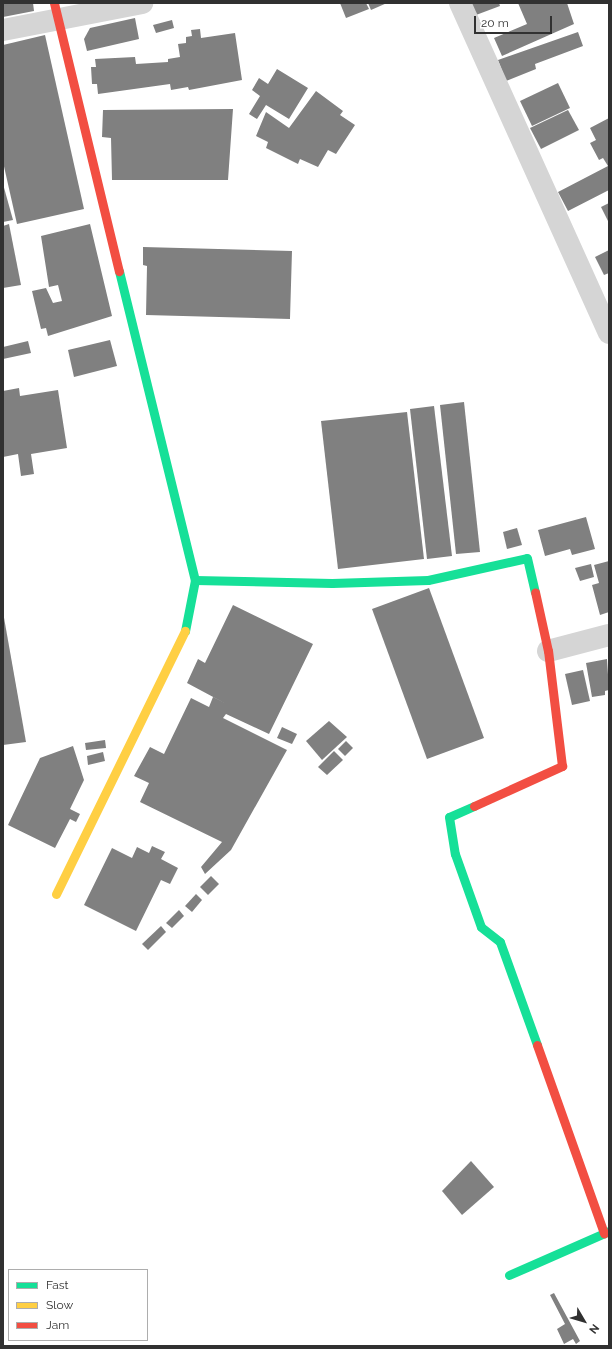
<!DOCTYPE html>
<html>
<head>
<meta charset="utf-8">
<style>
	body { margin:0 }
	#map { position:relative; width:612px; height:1349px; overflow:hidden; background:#fff; font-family:Raleway,sans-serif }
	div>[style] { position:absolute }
	.building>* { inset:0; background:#808080 }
	.street>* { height:22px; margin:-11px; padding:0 11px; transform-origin:11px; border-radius:11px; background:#d5d5d5 }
	.fast>* { height:9px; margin:-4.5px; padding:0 4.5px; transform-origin:4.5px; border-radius:4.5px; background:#16e098 }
	.slow>* { height:9px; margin:-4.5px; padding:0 4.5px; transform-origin:4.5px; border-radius:4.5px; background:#ffcf43 }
	.jam>* { height:9px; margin:-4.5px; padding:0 4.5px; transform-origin:4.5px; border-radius:4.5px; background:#f24e42 }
	span { translate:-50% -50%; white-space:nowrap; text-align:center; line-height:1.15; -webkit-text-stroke:4px #fff; paint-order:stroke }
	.frame { position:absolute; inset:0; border:4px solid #313131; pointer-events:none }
	.legend { position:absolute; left:8px; top:1269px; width:140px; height:72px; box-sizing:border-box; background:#fff; border:1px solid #adadad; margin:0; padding:5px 7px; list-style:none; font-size:12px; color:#313131 }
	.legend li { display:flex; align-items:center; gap:8px; height:20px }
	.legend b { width:20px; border:1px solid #adadad }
	.north { position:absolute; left:564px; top:1301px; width:40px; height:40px; -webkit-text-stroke:3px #fff; paint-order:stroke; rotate:128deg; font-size:11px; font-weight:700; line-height:16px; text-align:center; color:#313131 }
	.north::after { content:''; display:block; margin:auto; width:14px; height:18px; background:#313131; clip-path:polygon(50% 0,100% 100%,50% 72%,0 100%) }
	.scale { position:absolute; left:474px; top:16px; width:78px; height:18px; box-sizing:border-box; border:2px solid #313131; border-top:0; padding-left:5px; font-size:12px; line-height:14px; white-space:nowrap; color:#313131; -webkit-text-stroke:3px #fff; paint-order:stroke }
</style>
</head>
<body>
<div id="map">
	<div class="building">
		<i style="clip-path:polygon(3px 3px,33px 3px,34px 11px,3px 17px)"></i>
		<i style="clip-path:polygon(340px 3px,366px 3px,369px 9px,346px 18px)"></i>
		<i style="clip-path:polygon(368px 3px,387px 3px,371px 10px)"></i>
		<i style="clip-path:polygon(471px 3px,499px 3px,500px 6px,476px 15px)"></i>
		<i style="clip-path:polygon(518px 3px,567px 3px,574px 24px,502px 56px,494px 38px,527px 24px)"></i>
		<i style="clip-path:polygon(135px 18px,139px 39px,87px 51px,84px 39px,90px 28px)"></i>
		<i style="clip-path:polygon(172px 20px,174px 28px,156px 33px,153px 25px)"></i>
		<i style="clip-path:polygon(200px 29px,201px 38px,235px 33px,242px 80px,189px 90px,188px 87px,171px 90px,170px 84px,98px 94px,97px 84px,92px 84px,91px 67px,96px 67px,95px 59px,135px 57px,136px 64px,168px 62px,168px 59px,180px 57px,178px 44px,186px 43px,186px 37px,192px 36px,191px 30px)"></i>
		<i style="clip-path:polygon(578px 32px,583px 46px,535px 64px,536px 69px,506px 81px,498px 60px)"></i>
		<i style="clip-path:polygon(45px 35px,84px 209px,17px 224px,3px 162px,3px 45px)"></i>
		<i style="clip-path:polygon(277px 69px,308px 88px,289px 119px,266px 105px,257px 119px,249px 114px,260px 96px,252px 90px,259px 78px,268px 84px)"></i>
		<i style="clip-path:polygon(558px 83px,570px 108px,532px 126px,520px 101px)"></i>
		<i style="clip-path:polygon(316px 91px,343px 111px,340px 115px,355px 125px,336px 154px,328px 150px,318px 167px,300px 159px,298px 164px,266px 148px,268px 142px,256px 136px,266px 112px,289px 128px)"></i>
		<i style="clip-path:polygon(233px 109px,228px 180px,112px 180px,111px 138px,102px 137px,103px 110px)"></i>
		<i style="clip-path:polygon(568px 110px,579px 130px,541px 149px,530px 128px)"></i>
		<i style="clip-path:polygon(609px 118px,609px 190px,568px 211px,558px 192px,608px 166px,603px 158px,599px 160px,590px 143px,596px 140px,590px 128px)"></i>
		<i style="clip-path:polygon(3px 184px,13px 220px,3px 222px)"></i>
		<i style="clip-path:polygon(609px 203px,609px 223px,601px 207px)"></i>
		<i style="clip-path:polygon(9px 224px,21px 285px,3px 288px,3px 226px)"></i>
		<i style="clip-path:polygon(90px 224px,112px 316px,48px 336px,46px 328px,41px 329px,32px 291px,46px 288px,53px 303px,62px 301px,58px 285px,49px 287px,41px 236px)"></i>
		<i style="clip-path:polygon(143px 247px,292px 251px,290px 319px,146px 315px,147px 266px,143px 265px)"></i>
		<i style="clip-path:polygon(609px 250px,609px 273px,604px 275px,595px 257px)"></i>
		<i style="clip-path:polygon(110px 340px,117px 366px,74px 377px,68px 350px)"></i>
		<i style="clip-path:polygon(28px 341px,31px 353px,3px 359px,3px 347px)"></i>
		<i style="clip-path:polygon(19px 388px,20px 396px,58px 390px,67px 448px,31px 454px,34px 474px,21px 476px,18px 454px,3px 457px,3px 391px)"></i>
		<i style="clip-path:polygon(464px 402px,480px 552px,456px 554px,440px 405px)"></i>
		<i style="clip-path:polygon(434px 406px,452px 556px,427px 559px,410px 409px)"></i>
		<i style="clip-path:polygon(407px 412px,424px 559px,338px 569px,321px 421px)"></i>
		<i style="clip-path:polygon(586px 517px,595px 549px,572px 555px,570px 549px,545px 556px,538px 530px)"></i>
		<i style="clip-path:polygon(517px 528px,522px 545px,507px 549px,503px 532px)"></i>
		<i style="clip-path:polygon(609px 561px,609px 612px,600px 615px,592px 585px,599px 583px,594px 565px)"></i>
		<i style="clip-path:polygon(591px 564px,594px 577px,580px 581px,575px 568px)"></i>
		<i style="clip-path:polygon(429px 588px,484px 738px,427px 759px,372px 609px)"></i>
		<i style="clip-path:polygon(233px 605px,313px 644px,269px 734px,226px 714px,223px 718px,287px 750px,231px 850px,205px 874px,201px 867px,222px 842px,140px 802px,149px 783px,134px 776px,150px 747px,164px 754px,191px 698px,209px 707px,213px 697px,230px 706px,187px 683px,198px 659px,205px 663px)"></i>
		<i style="clip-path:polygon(3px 612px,26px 742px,3px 745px)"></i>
		<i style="clip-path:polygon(607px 659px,609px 690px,605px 691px,605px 695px,592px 697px,586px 663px)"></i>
		<i style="clip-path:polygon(583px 670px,590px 701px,572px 705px,565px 674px)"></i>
		<i style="clip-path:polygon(329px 721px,347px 737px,322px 760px,306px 741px)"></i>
		<i style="clip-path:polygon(282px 727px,297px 734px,292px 744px,277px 738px)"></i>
		<i style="clip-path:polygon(105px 740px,106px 748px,86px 750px,85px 743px)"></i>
		<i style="clip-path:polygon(346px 741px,353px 748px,345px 756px,338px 749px)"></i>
		<i style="clip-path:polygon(73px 746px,84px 780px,70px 809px,80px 814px,76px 822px,70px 819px,55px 848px,8px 825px,40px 758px)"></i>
		<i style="clip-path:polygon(334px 751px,343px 760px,327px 775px,318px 767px)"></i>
		<i style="clip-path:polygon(103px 752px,105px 761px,88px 765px,87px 756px)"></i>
		<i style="clip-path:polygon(152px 846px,165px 852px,161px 859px,178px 868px,170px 884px,161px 880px,136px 931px,84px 905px,112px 848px,132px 858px,137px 847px,149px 853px)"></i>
		<i style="clip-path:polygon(211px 876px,219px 884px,208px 895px,200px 887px)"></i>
		<i style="clip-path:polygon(196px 894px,202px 900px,192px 912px,185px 906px)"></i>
		<i style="clip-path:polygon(179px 910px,184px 916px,172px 928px,166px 923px)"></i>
		<i style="clip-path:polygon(161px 926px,166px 932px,148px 950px,142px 944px)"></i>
		<i style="clip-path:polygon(471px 1161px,494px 1187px,462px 1215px,442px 1191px)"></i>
		<i style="clip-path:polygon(554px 1293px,580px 1341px,576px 1344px,573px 1339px,564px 1344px,557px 1329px,565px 1324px,550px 1295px)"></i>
	</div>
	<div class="street">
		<i style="left:460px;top:3px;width:362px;rotate:65.7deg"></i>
		<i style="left:3px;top:30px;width:142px;rotate:-11deg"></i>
		<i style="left:548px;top:651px;width:63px;rotate:-14.7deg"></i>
	</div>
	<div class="fast">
		<i style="left:119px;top:271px;width:318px;rotate:76.2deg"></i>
		<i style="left:195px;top:580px;width:52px;rotate:101.1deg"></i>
		<i style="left:195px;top:580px;width:137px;rotate:1.3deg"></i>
		<i style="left:332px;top:583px;width:96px;rotate:-1.8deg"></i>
		<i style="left:428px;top:580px;width:101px;rotate:-12.5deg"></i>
		<i style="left:527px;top:558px;width:35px;rotate:77deg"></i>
		<i style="left:474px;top:806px;width:27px;rotate:156deg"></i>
		<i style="left:449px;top:817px;width:37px;rotate:81deg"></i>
		<i style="left:455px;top:854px;width:77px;rotate:70.4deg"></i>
		<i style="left:481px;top:927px;width:24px;rotate:38deg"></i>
		<i style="left:500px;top:942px;width:109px;rotate:70.2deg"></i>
		<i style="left:509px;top:1275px;width:109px;rotate:-23.7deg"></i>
	</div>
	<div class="slow">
		<i style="left:56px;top:894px;width:293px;rotate:-63.9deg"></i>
	</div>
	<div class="jam">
		<i style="left:54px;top:3px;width:276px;rotate:76.4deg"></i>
		<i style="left:474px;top:806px;width:97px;rotate:-24.4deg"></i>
		<i style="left:562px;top:766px;width:116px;rotate:-96.9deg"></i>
		<i style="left:548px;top:651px;width:60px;rotate:-102.4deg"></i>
		<i style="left:537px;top:1045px;width:200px;rotate:70.4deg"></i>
	</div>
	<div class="frame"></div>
	<ul class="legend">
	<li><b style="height:5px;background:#16e098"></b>Fast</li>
	<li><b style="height:5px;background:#ffcf43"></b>Slow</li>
	<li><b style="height:5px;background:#f24e42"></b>Jam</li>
	</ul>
	<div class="north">N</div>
	<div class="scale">20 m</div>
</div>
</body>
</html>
